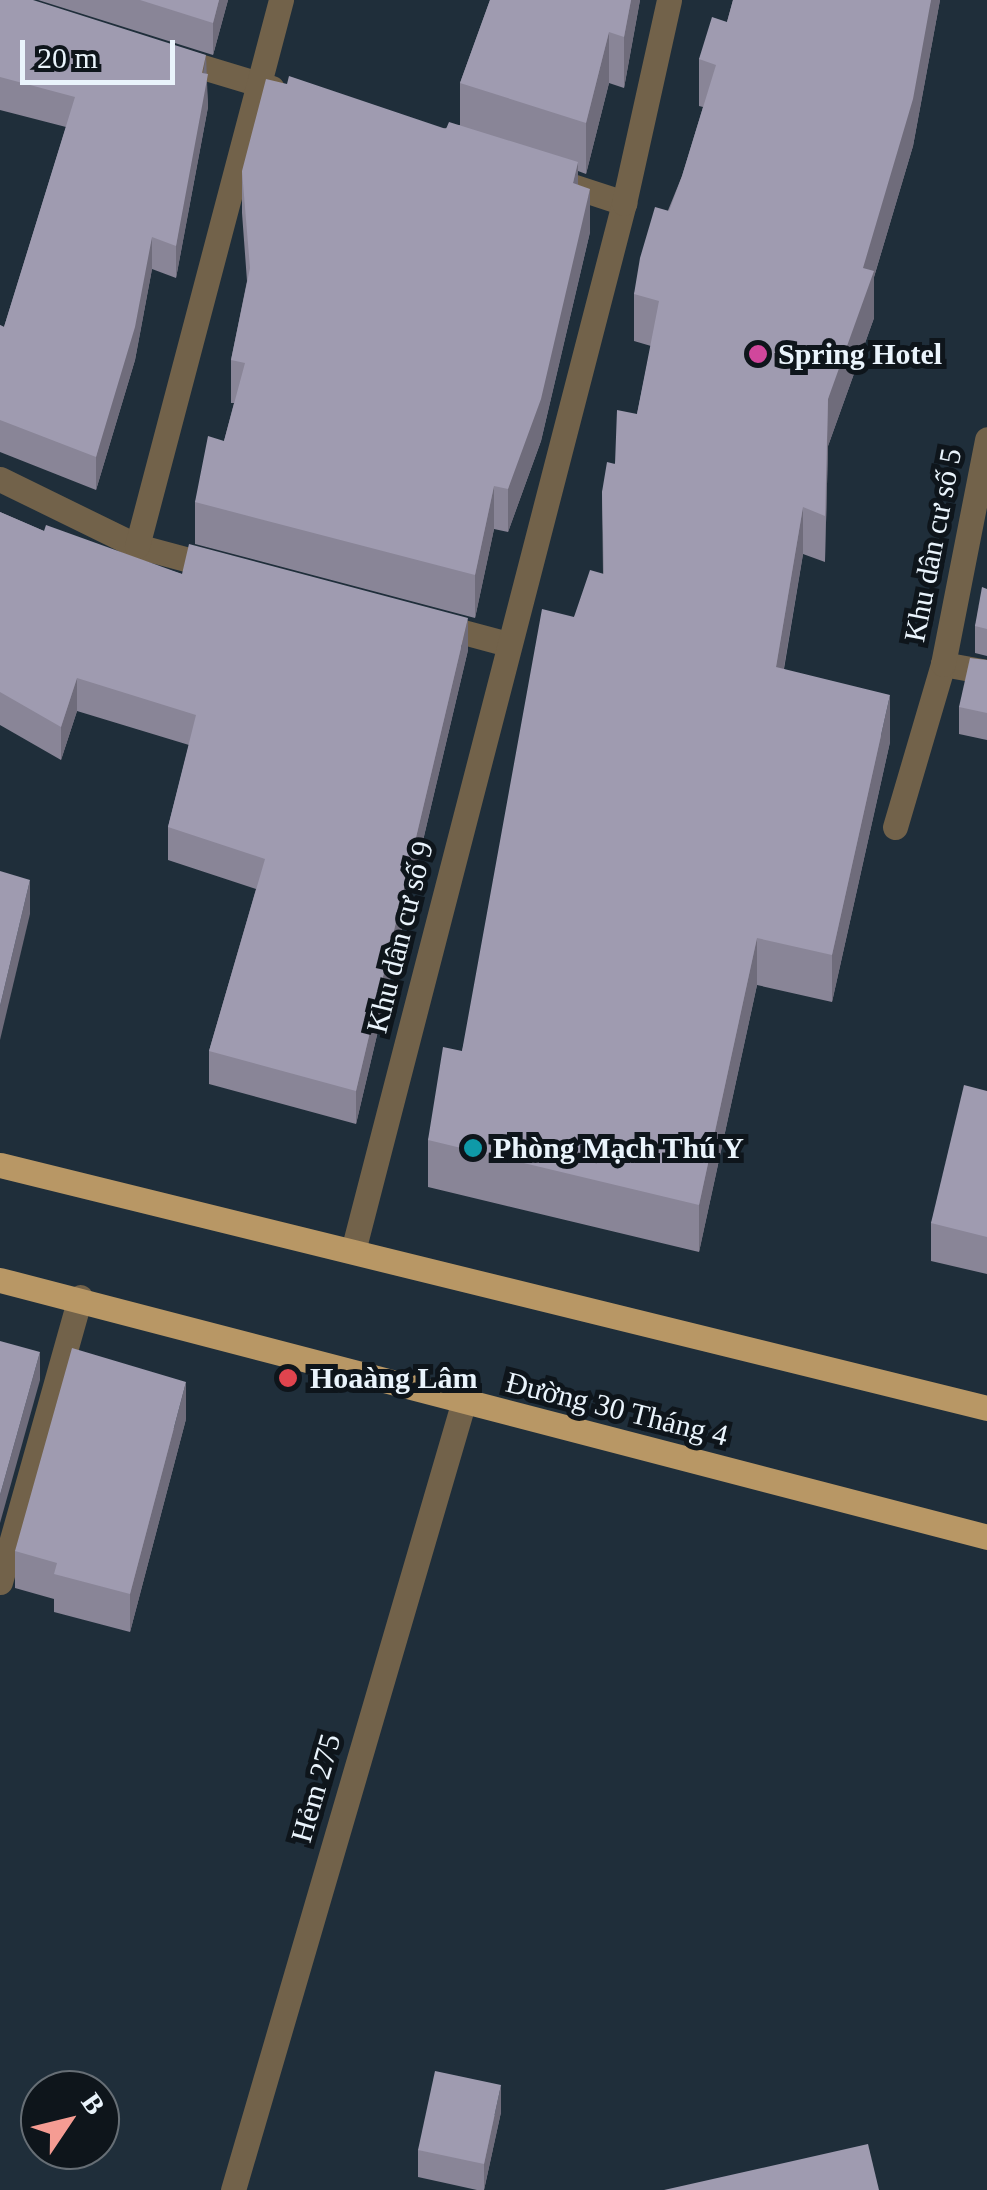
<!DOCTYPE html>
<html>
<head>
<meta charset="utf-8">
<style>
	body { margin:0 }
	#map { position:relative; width:987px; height:2190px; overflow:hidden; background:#1f2e3a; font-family:Georgia,serif }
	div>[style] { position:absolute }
	.service>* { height:25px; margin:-12.5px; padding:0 12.5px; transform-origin:12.5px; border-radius:12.5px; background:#72624a }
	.minor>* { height:25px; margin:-12.5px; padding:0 12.5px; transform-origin:12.5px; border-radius:12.5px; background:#72624a }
	.primary>* { height:25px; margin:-12.5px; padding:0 12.5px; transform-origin:12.5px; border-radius:12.5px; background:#b89765 }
	.wall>* { inset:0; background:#898597 }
	.shaded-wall>* { inset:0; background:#6f6c7b }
	.building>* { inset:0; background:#9f9bb0 }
	.dots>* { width:28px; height:28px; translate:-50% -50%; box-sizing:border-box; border:5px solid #0e151b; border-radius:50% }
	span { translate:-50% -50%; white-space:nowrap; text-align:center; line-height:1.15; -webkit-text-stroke:10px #0e151b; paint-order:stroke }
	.poi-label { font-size:30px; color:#eaf4fc; font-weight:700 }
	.left { translate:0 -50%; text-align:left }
	.street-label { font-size:30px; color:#eaf4fc }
	.north { position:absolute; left:20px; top:2070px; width:100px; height:100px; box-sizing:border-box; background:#0e151b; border:2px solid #666e75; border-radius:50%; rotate:55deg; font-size:28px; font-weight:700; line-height:40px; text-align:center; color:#eaf4fc }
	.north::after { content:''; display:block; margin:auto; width:35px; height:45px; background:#f59c93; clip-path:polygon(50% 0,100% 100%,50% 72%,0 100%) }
	.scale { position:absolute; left:20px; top:40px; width:155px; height:45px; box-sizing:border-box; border:5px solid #eaf4fc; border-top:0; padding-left:12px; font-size:30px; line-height:35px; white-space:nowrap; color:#eaf4fc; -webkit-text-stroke:8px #0e151b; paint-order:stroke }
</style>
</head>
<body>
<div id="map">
	<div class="service">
		<i style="left:0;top:1582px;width:296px;rotate:-74.3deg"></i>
	</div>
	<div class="minor">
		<i style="left:176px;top:59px;width:100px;rotate:16.8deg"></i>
		<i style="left:557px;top:181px;width:71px;rotate:18.2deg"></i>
		<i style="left:0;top:479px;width:153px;rotate:26.1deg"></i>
		<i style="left:219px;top:568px;width:85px;rotate:-165deg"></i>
		<i style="left:137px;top:546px;width:565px;rotate:-75.23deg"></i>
		<i style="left:437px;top:625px;width:73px;rotate:15deg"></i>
		<i style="left:943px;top:664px;width:45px;rotate:10.3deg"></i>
		<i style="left:895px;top:827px;width:170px;rotate:-73.6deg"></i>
		<i style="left:943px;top:664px;width:229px;rotate:-78.9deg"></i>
		<i style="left:354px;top:1247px;width:1078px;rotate:-75.5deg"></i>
		<i style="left:624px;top:203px;width:208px;rotate:-77.5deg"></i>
		<i style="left:233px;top:2190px;width:819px;rotate:-73.69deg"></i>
	</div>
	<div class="primary">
		<i style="left:0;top:1165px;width:1016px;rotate:13.83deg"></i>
		<i style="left:0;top:1280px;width:1020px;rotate:14.59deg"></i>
	</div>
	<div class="wall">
		<i style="clip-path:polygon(0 0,206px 74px,208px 107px,176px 278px,152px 269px,135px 360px,96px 490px,0 452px,0 325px,4px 327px,66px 127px,0 110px)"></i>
		<i style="clip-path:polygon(38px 0,228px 0,213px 55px)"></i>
		<i style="clip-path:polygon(490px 0,640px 0,624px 88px,609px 83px,586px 174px,578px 171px,578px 184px,590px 232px,541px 441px,508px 532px,494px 529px,475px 618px,195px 544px,195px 502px,224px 441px,234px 403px,231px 403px,231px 360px,247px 281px,242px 213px,242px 171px,460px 125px,460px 83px)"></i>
		<i style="clip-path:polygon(733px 0,940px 0,913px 146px,874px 277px,874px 318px,828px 446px,825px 562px,803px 554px,784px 669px,890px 742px,832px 1002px,757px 985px,699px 1252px,428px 1187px,428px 1140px,462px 1051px,574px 617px,603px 574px,602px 492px,637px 414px,651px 346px,634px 341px,634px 294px,682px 176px,703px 107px,699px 106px,699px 59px,727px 22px)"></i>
		<i style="clip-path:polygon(0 512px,44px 531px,182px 574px,468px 650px,356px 1124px,209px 1084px,209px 1051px,256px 889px,168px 860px,168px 827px,189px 745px,77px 711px,61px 760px,0 725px)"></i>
		<i style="clip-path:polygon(987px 589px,987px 656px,975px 653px,975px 626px)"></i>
		<i style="clip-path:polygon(987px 660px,987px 740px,959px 734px,959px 707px)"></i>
		<i style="clip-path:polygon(987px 1091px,987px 1274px,931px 1261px,931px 1223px)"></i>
		<i style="clip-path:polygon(186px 1419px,130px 1632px,54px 1612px,54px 1599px,15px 1588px,15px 1551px)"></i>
		<i style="clip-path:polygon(501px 2112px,484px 2190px,477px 2190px,418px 2177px,418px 2150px)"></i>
	</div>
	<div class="shaded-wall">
		<i style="clip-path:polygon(219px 0,228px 0,213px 55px,213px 23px)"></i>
		<i style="clip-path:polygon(631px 0,640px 0,624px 88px,624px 37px)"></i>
		<i style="clip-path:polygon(931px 0,940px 0,913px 146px,874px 277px,874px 318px,828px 446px,825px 562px,828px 399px)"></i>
		<i style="clip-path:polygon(609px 32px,609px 83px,586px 174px,586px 123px)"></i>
		<i style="clip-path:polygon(206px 55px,208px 107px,176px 278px,176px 246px)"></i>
		<i style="clip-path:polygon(578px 162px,578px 205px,573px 183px)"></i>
		<i style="clip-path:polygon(590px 189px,590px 232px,541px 441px,508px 532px,508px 489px)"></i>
		<i style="clip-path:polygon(152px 237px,152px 269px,135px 360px,96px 490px,96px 457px)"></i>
		<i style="clip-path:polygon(494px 486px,494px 529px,475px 618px,475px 575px)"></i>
		<i style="clip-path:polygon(803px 507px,803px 554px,776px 714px,776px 667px)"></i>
		<i style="clip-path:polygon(468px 618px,468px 650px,356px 1124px,356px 1091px)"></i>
		<i style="clip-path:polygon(77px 678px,77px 711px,61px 760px,61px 727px)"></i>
		<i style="clip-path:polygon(890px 695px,890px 742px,832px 1002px,832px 955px)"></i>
		<i style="clip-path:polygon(30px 880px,30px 914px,0 1040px,0 1006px)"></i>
		<i style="clip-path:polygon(757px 938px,757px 985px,699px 1252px,699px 1205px)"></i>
		<i style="clip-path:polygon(40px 1352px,40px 1380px,0 1523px,0 1495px)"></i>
		<i style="clip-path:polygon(186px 1382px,186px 1419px,130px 1632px,130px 1594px)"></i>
		<i style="clip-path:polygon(501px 2085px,501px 2112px,484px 2190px,484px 2164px)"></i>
	</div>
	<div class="building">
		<i style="clip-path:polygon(0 0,33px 0,206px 55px,202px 73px,208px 74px,176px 246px,152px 237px,135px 327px,96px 457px,0 420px,0 325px,4px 327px,75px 97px,0 77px)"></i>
		<i style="clip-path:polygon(140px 0,219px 0,213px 23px)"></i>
		<i style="clip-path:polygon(490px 0,631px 0,624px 37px,609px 32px,586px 123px,460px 83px)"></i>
		<i style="clip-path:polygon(733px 0,931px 0,913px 99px,863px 268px,874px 271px,828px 399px,825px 516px,803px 507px,776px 667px,890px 695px,832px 955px,757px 938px,699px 1205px,428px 1140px,443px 1047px,462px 1051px,542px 609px,574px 617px,590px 570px,604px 574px,602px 492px,607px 462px,615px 464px,617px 410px,637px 414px,659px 301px,634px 294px,640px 258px,655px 207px,669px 211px,682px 176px,716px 65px,699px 59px,712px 17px,727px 22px)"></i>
		<i style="clip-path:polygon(289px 76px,446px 129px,449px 122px,578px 162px,573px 183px,590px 189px,541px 399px,508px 489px,494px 486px,475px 575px,195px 502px,208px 436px,224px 441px,245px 363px,231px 360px,250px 268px,242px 171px,266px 79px,287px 84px)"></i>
		<i style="clip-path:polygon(0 512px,44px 531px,46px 525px,182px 574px,189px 544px,468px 618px,356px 1091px,209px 1051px,265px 859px,168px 827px,196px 715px,77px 678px,61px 727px,0 692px)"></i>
		<i style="clip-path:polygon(982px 587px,987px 589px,987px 629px,975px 626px)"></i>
		<i style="clip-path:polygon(970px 658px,987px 660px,987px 713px,959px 707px)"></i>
		<i style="clip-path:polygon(0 871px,30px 880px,0 1006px)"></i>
		<i style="clip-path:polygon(964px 1085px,987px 1091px,987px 1237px,931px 1223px)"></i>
		<i style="clip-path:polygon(0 1341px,40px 1352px,0 1495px)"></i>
		<i style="clip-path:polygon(72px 1348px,186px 1382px,130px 1594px,54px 1574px,57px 1563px,15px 1551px)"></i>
		<i style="clip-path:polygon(435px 2071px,501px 2085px,484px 2164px,418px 2150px)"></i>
		<i style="clip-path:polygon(868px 2144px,879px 2190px,664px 2190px)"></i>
	</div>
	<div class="dots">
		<i style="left:758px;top:354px;background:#d1479c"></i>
		<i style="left:473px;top:1148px;background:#0f9aa8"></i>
		<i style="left:288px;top:1378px;background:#e0444e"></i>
	</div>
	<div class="poi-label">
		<span class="left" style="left:778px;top:354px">Spring Hotel</span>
		<span class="left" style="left:493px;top:1148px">Phòng Mạch Thú Y</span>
		<span class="left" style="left:310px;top:1378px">Hoaàng Lâm</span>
	</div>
	<div class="street-label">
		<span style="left:933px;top:545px;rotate:-79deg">Khu dân cư số 5</span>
		<span style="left:400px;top:937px;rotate:-76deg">Khu dân cư số 9</span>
		<span style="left:617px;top:1409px;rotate:14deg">Đường 30 Tháng 4</span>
		<span style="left:316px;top:1788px;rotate:-74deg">Hẻm 275</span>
	</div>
	<div class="north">B</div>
	<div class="scale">20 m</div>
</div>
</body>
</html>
